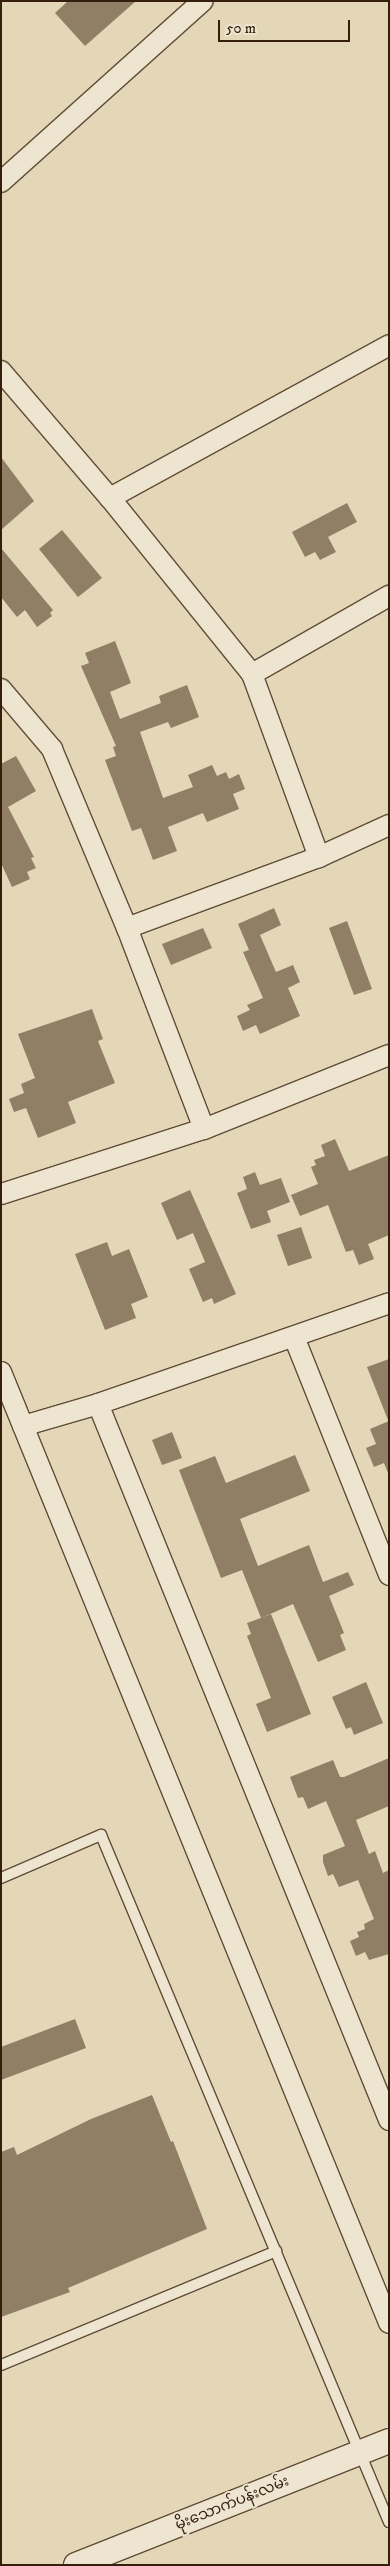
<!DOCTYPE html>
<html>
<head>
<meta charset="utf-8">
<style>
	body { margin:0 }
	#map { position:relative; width:390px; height:2566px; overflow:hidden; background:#e3d7b7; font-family:"IM FELL DW Pica","Noto Sans Myanmar",serif }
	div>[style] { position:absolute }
	.building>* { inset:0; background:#907e65 }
	.roads { filter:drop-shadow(1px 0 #614c38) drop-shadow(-1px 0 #614c38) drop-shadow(0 1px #614c38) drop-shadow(0 -1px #614c38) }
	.service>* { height:10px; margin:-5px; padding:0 5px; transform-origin:5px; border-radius:5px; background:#ede5d0 }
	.minor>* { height:20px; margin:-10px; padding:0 10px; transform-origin:10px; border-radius:10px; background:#ede5d0 }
	.tertiary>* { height:24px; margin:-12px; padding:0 12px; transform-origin:12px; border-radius:12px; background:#ede5d0 }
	span { translate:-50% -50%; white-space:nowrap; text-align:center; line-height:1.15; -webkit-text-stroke:4px #ede5d0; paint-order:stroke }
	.street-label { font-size:15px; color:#361e0d }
	.frame { position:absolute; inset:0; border:2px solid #361e0d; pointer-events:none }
	.scale { position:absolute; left:218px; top:20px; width:132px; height:22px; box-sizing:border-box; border:2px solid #361e0d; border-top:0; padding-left:6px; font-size:15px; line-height:18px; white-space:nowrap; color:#361e0d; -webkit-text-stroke:4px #ede5d0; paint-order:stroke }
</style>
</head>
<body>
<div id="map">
	<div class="building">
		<i style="clip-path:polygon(68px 1px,136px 1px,85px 46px,55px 13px)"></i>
		<i style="clip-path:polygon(1px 457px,34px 501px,1px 530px)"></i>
		<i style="clip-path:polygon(347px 503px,357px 522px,328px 537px,336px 552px,320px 560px,315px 552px,305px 557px,292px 532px)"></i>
		<i style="clip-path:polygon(62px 530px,102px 578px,78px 597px,39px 549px)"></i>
		<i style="clip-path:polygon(1px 548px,53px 610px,50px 613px,52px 616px,37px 627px,25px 610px,17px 617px,1px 597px)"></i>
		<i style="clip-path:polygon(115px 641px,131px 683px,110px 692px,120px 719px,161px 703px,159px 696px,187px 685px,199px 717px,171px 728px,168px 722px,140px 732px,163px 798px,193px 787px,188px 775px,212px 765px,217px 776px,226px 772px,229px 779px,239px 774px,245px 789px,233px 794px,239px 809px,207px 822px,203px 813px,168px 827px,177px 851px,153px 860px,141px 828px,132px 831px,105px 760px,116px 756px,113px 747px,116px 746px,81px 666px,89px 663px,85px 653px)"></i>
		<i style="clip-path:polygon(16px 756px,36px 791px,8px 807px,34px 857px,31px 858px,36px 868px,27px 872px,30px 879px,12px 887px,1px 863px,1px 764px)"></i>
		<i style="clip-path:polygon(274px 908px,281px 925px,260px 935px,276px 972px,293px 965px,300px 982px,288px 988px,300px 1016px,260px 1034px,256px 1025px,243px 1031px,237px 1016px,250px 1010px,247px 1005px,263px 998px,243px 952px,249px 950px,238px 924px)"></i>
		<i style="clip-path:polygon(347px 921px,372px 989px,354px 995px,329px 928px)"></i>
		<i style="clip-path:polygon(203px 928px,212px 948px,171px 965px,162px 944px)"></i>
		<i style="clip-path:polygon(92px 1009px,103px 1039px,98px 1041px,115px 1083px,68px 1102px,76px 1123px,38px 1138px,26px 1108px,14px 1112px,9px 1099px,24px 1093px,21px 1084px,35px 1078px,18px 1034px)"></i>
		<i style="clip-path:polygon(335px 1139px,349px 1171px,389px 1155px,389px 1235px,368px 1244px,374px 1259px,359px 1265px,353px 1250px,346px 1252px,328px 1205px,300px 1216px,291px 1195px,318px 1184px,311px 1167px,316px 1165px,314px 1160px,325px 1156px,321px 1145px)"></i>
		<i style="clip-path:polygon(255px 1172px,260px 1185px,281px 1178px,290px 1202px,267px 1211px,271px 1222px,251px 1229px,237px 1193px,247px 1189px,243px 1177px)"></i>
		<i style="clip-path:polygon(190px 1190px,236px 1294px,214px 1304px,212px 1298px,203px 1302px,189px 1269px,205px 1262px,193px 1233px,177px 1240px,161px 1203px)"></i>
		<i style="clip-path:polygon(301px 1227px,312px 1258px,288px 1266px,277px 1235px)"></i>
		<i style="clip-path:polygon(107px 1242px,112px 1256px,129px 1249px,148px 1297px,131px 1304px,136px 1318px,105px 1330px,75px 1254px)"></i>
		<i style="clip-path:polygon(389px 1359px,389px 1420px,388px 1420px,367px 1367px)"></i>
		<i style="clip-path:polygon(389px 1421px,389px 1473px,388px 1473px,384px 1463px,374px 1467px,366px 1448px,376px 1444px,370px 1429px)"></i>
		<i style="clip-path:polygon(172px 1432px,182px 1458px,162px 1465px,152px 1440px)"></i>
		<i style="clip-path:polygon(295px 1455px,310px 1491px,240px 1519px,258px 1566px,309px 1545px,323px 1582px,348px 1572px,354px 1585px,329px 1596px,344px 1633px,340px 1635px,346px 1650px,318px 1662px,293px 1604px,261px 1618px,242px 1570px,221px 1578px,179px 1470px,215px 1456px,226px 1483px)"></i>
		<i style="clip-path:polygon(271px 1614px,311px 1714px,267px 1732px,256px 1704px,271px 1698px,247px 1636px,251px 1634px,247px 1623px)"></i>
		<i style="clip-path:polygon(366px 1682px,383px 1723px,354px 1735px,351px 1727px,346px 1729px,332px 1697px)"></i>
		<i style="clip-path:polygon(389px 1758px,389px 1806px,356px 1820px,369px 1854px,375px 1851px,383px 1873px,389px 1870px,389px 1954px,369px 1960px,365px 1952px,356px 1956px,350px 1941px,359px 1937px,357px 1932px,365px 1929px,364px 1924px,374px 1919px,358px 1880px,339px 1887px,333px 1874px,328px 1876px,323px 1862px,323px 1855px,345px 1846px,326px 1801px,308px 1809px,303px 1797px,298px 1798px,290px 1777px,333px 1760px,340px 1777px,344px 1777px)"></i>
		<i style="clip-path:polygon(75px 2019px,86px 2048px,1px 2080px,1px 2047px)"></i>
		<i style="clip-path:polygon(152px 2095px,171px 2142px,173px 2141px,207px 2229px,68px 2288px,70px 2292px,1px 2317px,1px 2152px,14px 2147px,17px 2155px,91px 2119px)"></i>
	</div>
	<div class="roads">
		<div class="service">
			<i style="left:1px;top:1878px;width:109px;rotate:-23.3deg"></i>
			<i style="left:101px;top:1835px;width:745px;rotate:67.26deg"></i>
			<i style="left:1px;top:2365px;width:298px;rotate:-22.5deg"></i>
		</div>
		<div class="minor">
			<i style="left:1px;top:182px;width:271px;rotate:-41.9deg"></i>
			<i style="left:1px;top:371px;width:167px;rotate:49.4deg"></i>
			<i style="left:110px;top:498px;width:226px;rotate:51.1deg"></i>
			<i style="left:252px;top:674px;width:195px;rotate:69.9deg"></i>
			<i style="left:110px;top:498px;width:318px;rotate:-28.7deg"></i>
			<i style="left:252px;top:674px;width:158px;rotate:-29.7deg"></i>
			<i style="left:1px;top:689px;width:79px;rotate:49.6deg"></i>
			<i style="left:52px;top:749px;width:194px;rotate:67.3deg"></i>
			<i style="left:127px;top:928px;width:215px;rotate:69deg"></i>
			<i style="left:127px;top:928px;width:205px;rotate:-20.3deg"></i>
			<i style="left:319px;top:857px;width:77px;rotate:-24.6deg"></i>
			<i style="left:1px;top:1194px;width:213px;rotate:-17.8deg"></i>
			<i style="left:204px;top:1129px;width:199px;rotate:-21.8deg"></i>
			<i style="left:294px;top:1337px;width:256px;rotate:68.2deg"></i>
			<i style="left:1px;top:1372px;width:1027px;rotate:67.8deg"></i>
			<i style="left:98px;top:1404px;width:773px;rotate:67.88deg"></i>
			<i style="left:23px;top:1426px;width:78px;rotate:-16.3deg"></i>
			<i style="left:98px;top:1404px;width:308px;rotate:-19.1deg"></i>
		</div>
		<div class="tertiary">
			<i style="left:76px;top:2565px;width:337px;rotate:-21.6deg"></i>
		</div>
	</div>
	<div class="street-label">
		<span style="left:232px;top:2503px;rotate:-22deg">မိုးသောက်ပန်းလမ်း</span>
	</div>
	<div class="frame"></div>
	<div class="scale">50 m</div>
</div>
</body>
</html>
